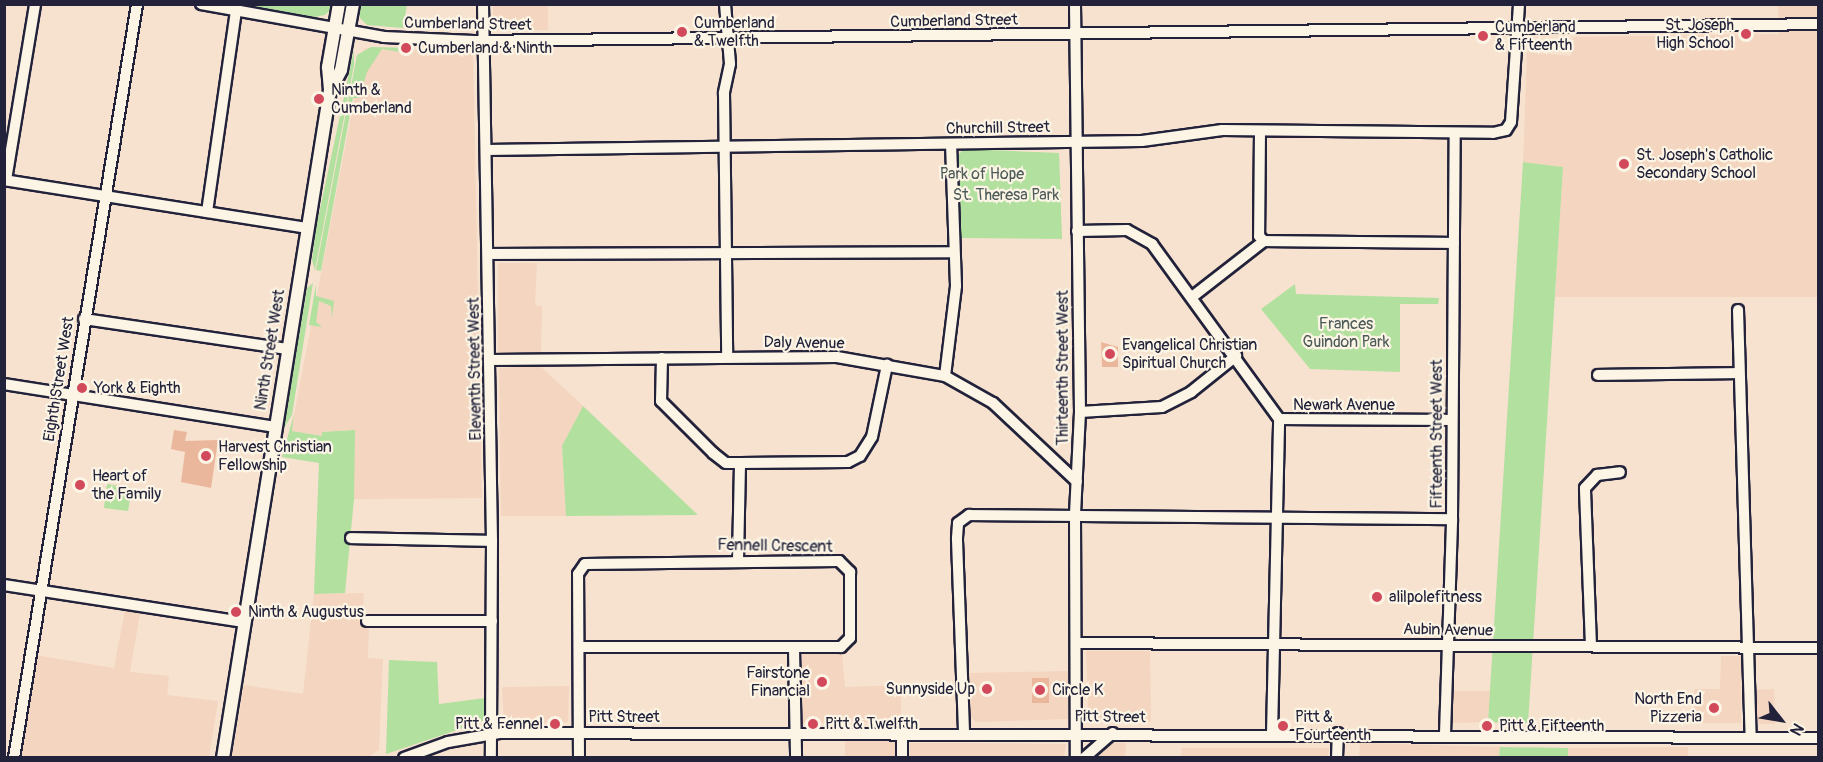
<!DOCTYPE html>
<html>
<head>
<meta charset="utf-8">
<style>
	body { margin:0 }
	#map { position:relative; width:1823px; height:762px; overflow:hidden; background:#f7e2cf; font-family:Pangolin,sans-serif }
	div>[style] { position:absolute }
	.built>* { inset:0; background:#f3d5c0 }
	.green>* { inset:0; background:#b2e09f }
	.building>* { inset:0; background:#ebb79c }
	.roads { filter:drop-shadow(2px 0 #22223b) drop-shadow(-2px 0 #22223b) drop-shadow(0 2px #22223b) drop-shadow(0 -2px #22223b) }
	.minor>* { height:10px; margin:-5px; padding:0 5px; transform-origin:5px; border-radius:5px; background:#fcf5e5 }
	.major>* { height:12px; margin:-6px; padding:0 6px; transform-origin:6px; border-radius:6px; background:#fcf5e5 }
	.dots>* { width:16px; height:16px; translate:-50% -50%; box-sizing:border-box; border:3px solid #fcf5e5; border-radius:50% }
	span { translate:-50% -50%; white-space:nowrap; text-align:center; line-height:1.15; -webkit-text-stroke:4.5px #fcf5e5; paint-order:stroke }
	.street-label { font-size:16px; color:#22223b }
	.poi-label { font-size:16px; color:#22223b }
	.left { translate:0 -50%; text-align:left }
	.right { translate:-100% -50%; text-align:right }
	.park-label { font-size:16px; color:#4d5b59 }
	.frame { position:absolute; inset:0; border:6px solid #22223b; pointer-events:none }
	.north { position:absolute; left:1751px; top:690px; width:60px; height:60px; -webkit-text-stroke:4px #fcf5e5; paint-order:stroke; rotate:121deg; font-size:16px; font-weight:700; line-height:24px; text-align:center; color:#22223b }
	.north::after { content:''; display:block; margin:auto; width:21px; height:27px; background:#22223b; clip-path:polygon(50% 0,100% 100%,50% 72%,0 100%) }
</style>
</head>
<body>
<div id="map">
	<div class="built">
		<i style="clip-path:polygon(493px 5px,548px 5px,548px 30px,493px 30px)"></i>
		<i style="clip-path:polygon(1778px 5px,1818px 5px,1818px 297px,1555px 297px,1563px 167px,1523px 162px,1527px 52px,1571px 56px,1573px 37px,1779px 34px)"></i>
		<i style="clip-path:polygon(364px 48px,473px 52px,482px 498px,354px 499px,354px 430px,322px 432px,322px 436px,291px 431px)"></i>
		<i style="clip-path:polygon(498px 263px,537px 263px,535px 305px,542px 306px,541px 355px,498px 354px)"></i>
		<i style="clip-path:polygon(540px 366px,583px 406px,562px 447px,566px 516px,501px 516px,499px 368px)"></i>
		<i style="clip-path:polygon(364px 593px,361px 627px,369px 628px,368px 658px,383px 659px,379px 750px,367px 758px,232px 758px,244px 685px,303px 694px,314px 594px)"></i>
		<i style="clip-path:polygon(125px 610px,140px 613px,130px 672px,169px 676px,167px 695px,218px 701px,209px 757px,20px 758px,35px 655px,114px 668px)"></i>
		<i style="clip-path:polygon(842px 651px,845px 687px,901px 685px,901px 722px,802px 723px,802px 654px)"></i>
		<i style="clip-path:polygon(1086px 651px,1150px 651px,1151px 722px,1096px 719px,1088px 709px)"></i>
		<i style="clip-path:polygon(1721px 656px,1741px 656px,1741px 723px,1694px 723px,1694px 689px,1720px 689px)"></i>
		<i style="clip-path:polygon(1068px 671px,1068px 719px,976px 722px,969px 715px,966px 673px)"></i>
		<i style="clip-path:polygon(569px 686px,568px 722px,504px 724px,502px 687px)"></i>
		<i style="clip-path:polygon(1774px 689px,1775px 724px,1760px 724px,1755px 718px,1754px 690px)"></i>
		<i style="clip-path:polygon(1453px 691px,1490px 691px,1488px 722px,1452px 723px)"></i>
		<i style="clip-path:polygon(845px 739px,895px 740px,896px 757px,845px 758px)"></i>
		<i style="clip-path:polygon(1099px 742px,1126px 743px,1125px 757px,1088px 758px)"></i>
		<i style="clip-path:polygon(910px 743px,957px 743px,1066px 744px,1064px 757px,909px 758px)"></i>
		<i style="clip-path:polygon(1360px 743px,1500px 747px,1499px 757px,1359px 757px)"></i>
		<i style="clip-path:polygon(1688px 747px,1688px 757px,1568px 757px,1568px 748px)"></i>
		<i style="clip-path:polygon(1182px 748px,1329px 748px,1328px 757px,1181px 757px)"></i>
	</div>
	<div class="green">
		<i style="clip-path:polygon(248px 5px,335px 5px,325px 15px,314px 17px)"></i>
		<i style="clip-path:polygon(358px 5px,407px 5px,403px 28px,367px 25px,360px 18px)"></i>
		<i style="clip-path:polygon(371px 47px,413px 48px,412px 54px,382px 49px,367px 72px,359px 98px,353px 98px,321px 271px,316px 270px,357px 55px)"></i>
		<i style="clip-path:polygon(354px 50px,354px 65px,315px 270px,312px 260px,316px 228px)"></i>
		<i style="clip-path:polygon(964px 149px,1059px 153px,1062px 239px,960px 238px,959px 154px)"></i>
		<i style="clip-path:polygon(1523px 162px,1563px 167px,1528px 724px,1488px 722px)"></i>
		<i style="clip-path:polygon(313px 283px,292px 415px,284px 428px,307px 288px)"></i>
		<i style="clip-path:polygon(316px 284px,316px 296px,334px 301px,332px 318px,331px 306px,319px 301px,316px 322px,322px 327px,309px 325px)"></i>
		<i style="clip-path:polygon(1295px 284px,1296px 294px,1439px 298px,1438px 304px,1400px 304px,1400px 372px,1310px 369px,1261px 309px)"></i>
		<i style="clip-path:polygon(583px 406px,698px 515px,566px 516px,562px 446px)"></i>
		<i style="clip-path:polygon(294px 414px,292px 431px,322px 436px,322px 432px,355px 430px,354px 499px,345px 593px,314px 594px,319px 463px,282px 457px)"></i>
		<i style="clip-path:polygon(107px 484px,132px 488px,128px 511px,104px 508px)"></i>
		<i style="clip-path:polygon(389px 660px,437px 662px,439px 704px,485px 698px,484px 721px,386px 754px)"></i>
		<i style="clip-path:polygon(1500px 747px,1568px 748px,1568px 757px,1499px 757px)"></i>
	</div>
	<div class="building">
		<i style="clip-path:polygon(1101px 342px,1118px 347px,1118px 367px,1102px 367px)"></i>
		<i style="clip-path:polygon(174px 430px,187px 432px,185px 441px,218px 440px,211px 488px,181px 482px,185px 452px,171px 449px)"></i>
		<i style="clip-path:polygon(1032px 678px,1049px 678px,1049px 703px,1032px 703px)"></i>
	</div>
	<div class="roads">
		<div class="minor">
			<i style="left:201px;top:4px;width:186px;rotate:10.2deg"></i>
			<i style="left:384px;top:37px;width:90px;rotate:2.5deg"></i>
			<i style="left:474px;top:41px;width:1344px;rotate:-0.72deg"></i>
			<i style="left:483px;top:4px;width:537px;rotate:89.04deg"></i>
			<i style="left:492px;top:541px;width:217px;rotate:90.3deg"></i>
			<i style="left:725px;top:4px;width:60px;rotate:85.2deg"></i>
			<i style="left:730px;top:64px;width:30px;rotate:102deg"></i>
			<i style="left:724px;top:93px;width:264px;rotate:89.3deg"></i>
			<i style="left:1075px;top:4px;width:408px;rotate:89.3deg"></i>
			<i style="left:1080px;top:412px;width:104px;rotate:92.8deg"></i>
			<i style="left:1075px;top:516px;width:242px;rotate:89.8deg"></i>
			<i style="left:1260px;top:131px;width:105px;rotate:90.5deg"></i>
			<i style="left:1259px;top:236px;width:7px;rotate:45deg"></i>
			<i style="left:486px;top:150px;width:656px;rotate:-0.79deg"></i>
			<i style="left:1142px;top:141px;width:81px;rotate:-7.8deg"></i>
			<i style="left:1222px;top:130px;width:271px;rotate:0.6deg"></i>
			<i style="left:1493px;top:133px;width:13px;rotate:-13deg"></i>
			<i style="left:1506px;top:130px;width:9px;rotate:-58deg"></i>
			<i style="left:1511px;top:122px;width:118px;rotate:-86.1deg"></i>
			<i style="left:4px;top:180px;width:306px;rotate:9deg"></i>
			<i style="left:6px;top:180px;width:178px;rotate:-80.6deg"></i>
			<i style="left:207px;top:212px;width:204px;rotate:-81.8deg"></i>
			<i style="left:1077px;top:231px;width:50px;rotate:-1.1deg"></i>
			<i style="left:1127px;top:230px;width:29px;rotate:29deg"></i>
			<i style="left:1152px;top:244px;width:216px;rotate:54deg"></i>
			<i style="left:1279px;top:419px;width:173px;rotate:0.3deg"></i>
			<i style="left:489px;top:254px;width:465px;rotate:-0.2deg"></i>
			<i style="left:1192px;top:297px;width:91px;rotate:-37.9deg"></i>
			<i style="left:1264px;top:241px;width:190px;rotate:0.6deg"></i>
			<i style="left:1738px;top:310px;width:427px;rotate:88.3deg"></i>
			<i style="left:84px;top:319px;width:204px;rotate:8.4deg"></i>
			<i style="left:662px;top:358px;width:43px;rotate:91.3deg"></i>
			<i style="left:661px;top:401px;width:74px;rotate:45deg"></i>
			<i style="left:713px;top:453px;width:16px;rotate:38deg"></i>
			<i style="left:726px;top:463px;width:14px"></i>
			<i style="left:740px;top:463px;width:108px;rotate:-0.5deg"></i>
			<i style="left:848px;top:462px;width:13px;rotate:-27deg"></i>
			<i style="left:860px;top:456px;width:22px;rotate:-58deg"></i>
			<i style="left:872px;top:437px;width:74px;rotate:-78.2deg"></i>
			<i style="left:490px;top:360px;width:347px;rotate:-0.5deg"></i>
			<i style="left:837px;top:357px;width:110px;rotate:10deg"></i>
			<i style="left:945px;top:376px;width:55px;rotate:29.4deg"></i>
			<i style="left:993px;top:403px;width:115px;rotate:43.2deg"></i>
			<i style="left:1598px;top:375px;width:141px;rotate:-0.8deg"></i>
			<i style="left:945px;top:376px;width:91px;rotate:-83deg"></i>
			<i style="left:956px;top:286px;width:142px;rotate:-92deg"></i>
			<i style="left:4px;top:384px;width:273px;rotate:9deg"></i>
			<i style="left:1080px;top:412px;width:82px;rotate:-3.5deg"></i>
			<i style="left:1162px;top:407px;width:33px;rotate:-27deg"></i>
			<i style="left:1191px;top:392px;width:58px;rotate:-38.7deg"></i>
			<i style="left:351px;top:538px;width:141px;rotate:1.2deg"></i>
			<i style="left:738px;top:560px;width:97px;rotate:-88.8deg"></i>
			<i style="left:4px;top:585px;width:241px;rotate:8.8deg"></i>
			<i style="left:367px;top:621px;width:125px"></i>
			<i style="left:1078px;top:643px;width:740px;rotate:0.39deg"></i>
			<i style="left:1591px;top:646px;width:158px;rotate:-92.2deg"></i>
			<i style="left:1585px;top:488px;width:18px;rotate:-47deg"></i>
			<i style="left:1597px;top:475px;width:23px;rotate:-7deg"></i>
			<i style="left:794px;top:649px;width:109px;rotate:88.9deg"></i>
			<i style="left:964px;top:731px;width:193px;rotate:-92.1deg"></i>
			<i style="left:957px;top:538px;width:15px;rotate:-86deg"></i>
			<i style="left:958px;top:523px;width:14px;rotate:-36deg"></i>
			<i style="left:969px;top:515px;width:483px;rotate:0.5deg"></i>
			<i style="left:902px;top:732px;width:26px;rotate:90deg"></i>
			<i style="left:1272px;top:734px;width:315px;rotate:-88.7deg"></i>
			<i style="left:1445px;top:734px;width:215px;rotate:-88.1deg"></i>
			<i style="left:1452px;top:519px;width:385px;rotate:-89.6deg"></i>
			<i style="left:14px;top:758px;width:764px;rotate:-80.73deg"></i>
			<i style="left:404px;top:758px;width:47px;rotate:-20deg"></i>
			<i style="left:448px;top:742px;width:52px;rotate:-10deg"></i>
			<i style="left:499px;top:733px;width:1319px;rotate:0.22deg"></i>
			<i style="left:579px;top:758px;width:184px;rotate:-90.3deg"></i>
			<i style="left:578px;top:574px;width:12px;rotate:-55deg"></i>
			<i style="left:585px;top:564px;width:254px;rotate:-0.7deg"></i>
			<i style="left:839px;top:561px;width:16px;rotate:45deg"></i>
			<i style="left:850px;top:572px;width:66px;rotate:90deg"></i>
			<i style="left:850px;top:638px;width:13px;rotate:135deg"></i>
			<i style="left:841px;top:647px;width:261px;rotate:180deg"></i>
			<i style="left:1084px;top:758px;width:38px;rotate:-41deg"></i>
			<i style="left:1337px;top:758px;width:25px;rotate:-88deg"></i>
		</div>
		<div class="major">
			<i style="left:331px;top:89px;width:21px;rotate:-62deg"></i>
			<i style="left:341px;top:70px;width:67px;rotate:-79.7deg"></i>
			<i style="left:223px;top:758px;width:677px;rotate:-80.9deg"></i>
			<i style="left:330px;top:90px;width:23px;rotate:-95deg"></i>
			<i style="left:328px;top:67px;width:64px;rotate:-80.1deg"></i>
		</div>
	</div>
	<div class="dots">
		<i style="left:682px;top:32px;background:#d1495b"></i>
		<i style="left:1746px;top:34px;background:#d1495b"></i>
		<i style="left:1483px;top:36px;background:#d1495b"></i>
		<i style="left:406px;top:48px;background:#d1495b"></i>
		<i style="left:319px;top:99px;background:#d1495b"></i>
		<i style="left:1624px;top:164px;background:#d1495b"></i>
		<i style="left:1110px;top:354px;background:#d1495b"></i>
		<i style="left:82px;top:388px;background:#d1495b"></i>
		<i style="left:206px;top:456px;background:#d1495b"></i>
		<i style="left:80px;top:485px;background:#d1495b"></i>
		<i style="left:1377px;top:597px;background:#d1495b"></i>
		<i style="left:236px;top:612px;background:#d1495b"></i>
		<i style="left:822px;top:682px;background:#d1495b"></i>
		<i style="left:987px;top:689px;background:#d1495b"></i>
		<i style="left:1040px;top:690px;background:#d1495b"></i>
		<i style="left:1714px;top:708px;background:#d1495b"></i>
		<i style="left:555px;top:724px;background:#d1495b"></i>
		<i style="left:813px;top:724px;background:#d1495b"></i>
		<i style="left:1283px;top:726px;background:#d1495b"></i>
		<i style="left:1487px;top:726px;background:#d1495b"></i>
	</div>
	<div class="street-label">
		<span style="left:954px;top:21px;rotate:-1deg">Cumberland Street</span>
		<span style="left:468px;top:24px;rotate:1deg">Cumberland Street</span>
		<span style="left:998px;top:128px;rotate:-1deg">Churchill Street</span>
		<span style="left:804px;top:343px;rotate:1deg">Daly Avenue</span>
		<span style="left:270px;top:350px;rotate:-81deg">Ninth Street West</span>
		<span style="left:1063px;top:368px;rotate:-90deg">Thirteenth Street West</span>
		<span style="left:475px;top:369px;rotate:-91deg">Eleventh Street West</span>
		<span style="left:59px;top:379px;rotate:-81deg">Eighth Street West</span>
		<span style="left:1344px;top:405px">Newark Avenue</span>
		<span style="left:1437px;top:434px;rotate:-90deg">Fifteenth Street West</span>
		<span style="left:775px;top:546px;rotate:1deg">Fennell Crescent</span>
		<span style="left:1448px;top:630px;rotate:1deg">Aubin Avenue</span>
		<span style="left:624px;top:717px">Pitt Street</span>
		<span style="left:1110px;top:717px;rotate:1deg">Pitt Street</span>
	</div>
	<div class="poi-label">
		<span class="left" style="left:694px;top:32px">Cumberland<br>&amp; Twelfth</span>
		<span class="right" style="left:1734px;top:34px">St. Joseph<br>High School</span>
		<span class="left" style="left:1495px;top:36px">Cumberland<br>&amp; Fifteenth</span>
		<span class="left" style="left:418px;top:48px">Cumberland &amp; Ninth</span>
		<span class="left" style="left:331px;top:99px">Ninth &amp;<br>Cumberland</span>
		<span class="left" style="left:1636px;top:164px">St. Joseph's Catholic<br>Secondary School</span>
		<span class="left" style="left:1122px;top:354px">Evangelical Christian<br>Spiritual Church</span>
		<span class="left" style="left:94px;top:388px">York &amp; Eighth</span>
		<span class="left" style="left:218px;top:456px">Harvest Christian<br>Fellowship</span>
		<span class="left" style="left:92px;top:485px">Heart of<br>the Family</span>
		<span class="left" style="left:1389px;top:597px">alilpolefitness</span>
		<span class="left" style="left:248px;top:612px">Ninth &amp; Augustus</span>
		<span class="right" style="left:810px;top:682px">Fairstone<br>Financial</span>
		<span class="right" style="left:975px;top:689px">Sunnyside Up</span>
		<span class="left" style="left:1052px;top:690px">Circle K</span>
		<span class="right" style="left:1702px;top:708px">North End<br>Pizzeria</span>
		<span class="left" style="left:1295px;top:726px">Pitt &amp;<br>Fourteenth</span>
		<span class="right" style="left:543px;top:724px">Pitt &amp; Fennel</span>
		<span class="left" style="left:825px;top:724px">Pitt &amp; Twelfth</span>
		<span class="left" style="left:1499px;top:726px">Pitt &amp; Fifteenth</span>
	</div>
	<div class="park-label">
		<span style="left:982px;top:174px">Park of Hope</span>
		<span style="left:1006px;top:195px">St. Theresa Park</span>
		<span style="left:1346px;top:333px">Frances<br>Guindon Park</span>
	</div>
	<div class="frame"></div>
	<div class="north">N</div>
</div>
</body>
</html>
